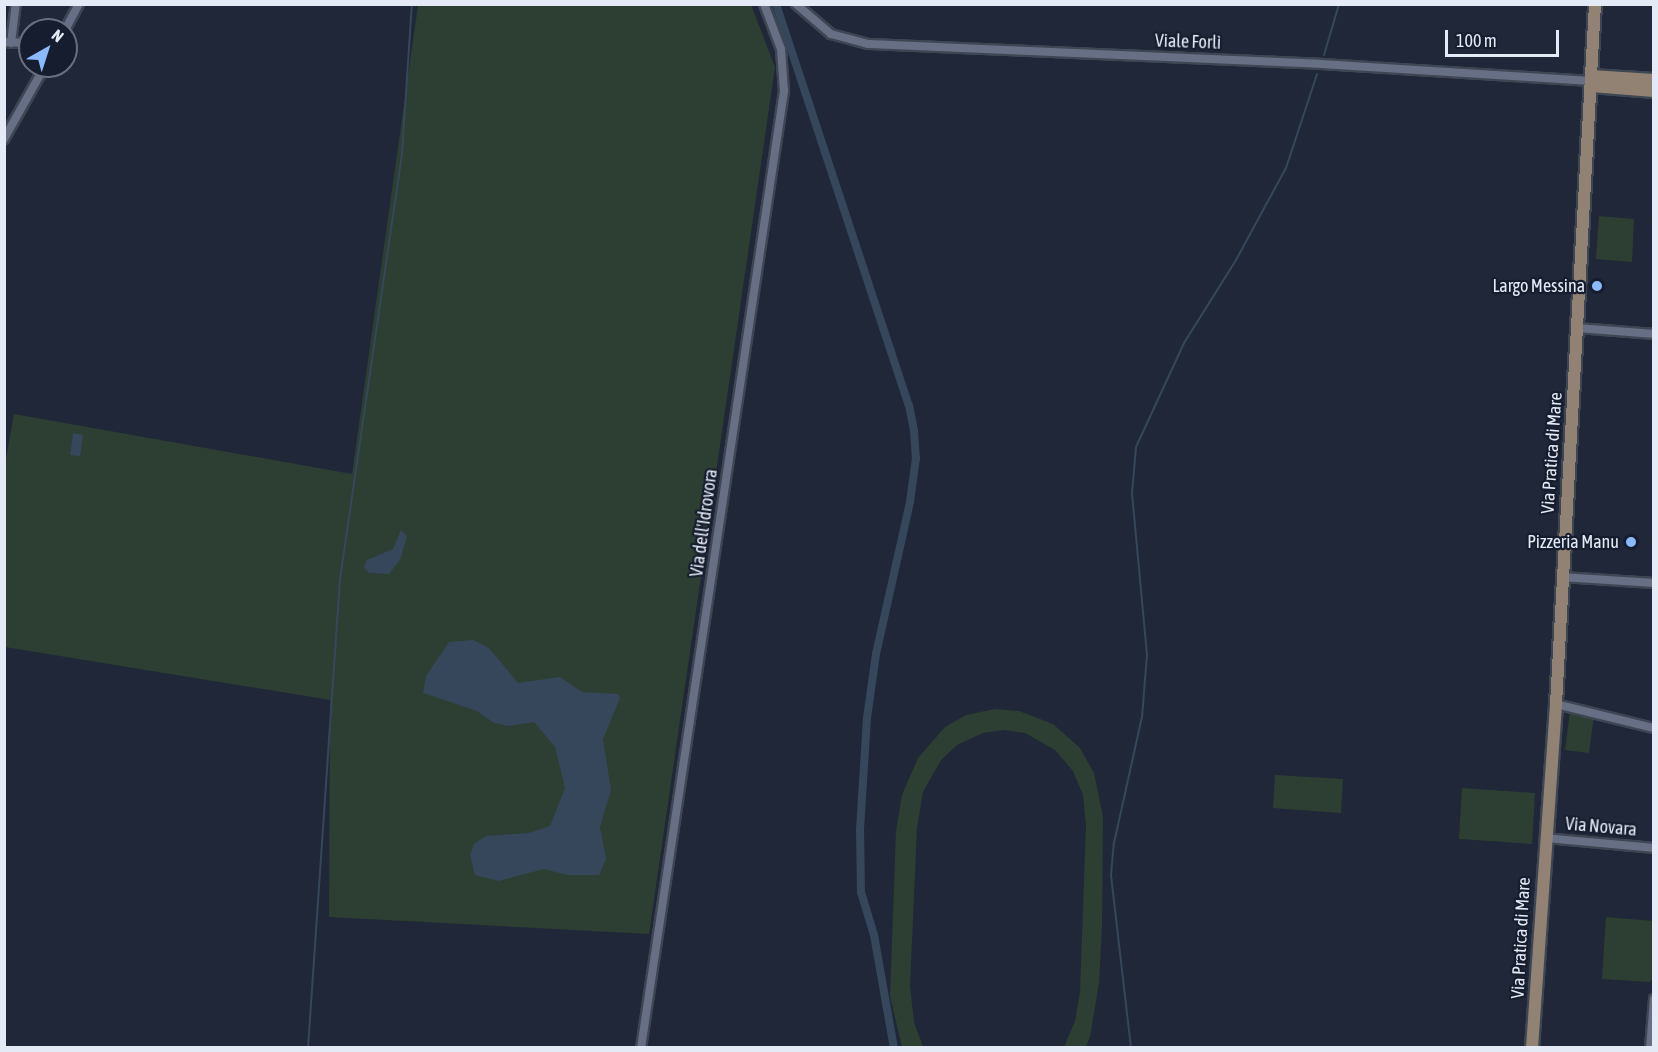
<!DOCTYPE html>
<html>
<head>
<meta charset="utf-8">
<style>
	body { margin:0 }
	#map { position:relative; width:1658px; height:1052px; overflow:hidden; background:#202738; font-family:"Asap Condensed",sans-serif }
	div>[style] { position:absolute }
	.green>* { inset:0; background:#2c3f32 }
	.water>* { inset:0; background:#36475c }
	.stream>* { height:2px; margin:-1px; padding:0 1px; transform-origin:1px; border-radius:1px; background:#36475c }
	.canal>* { height:8px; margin:-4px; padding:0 4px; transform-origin:4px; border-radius:4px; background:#36475c }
	.roads { filter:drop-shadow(2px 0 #3e4553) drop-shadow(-2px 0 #3e4553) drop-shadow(0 2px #3e4553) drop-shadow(0 -2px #3e4553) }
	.street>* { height:8px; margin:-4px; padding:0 4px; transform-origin:4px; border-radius:4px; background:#666f84 }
	.secondary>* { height:12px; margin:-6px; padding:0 6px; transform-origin:6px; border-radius:6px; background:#918274 }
	.dots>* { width:16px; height:16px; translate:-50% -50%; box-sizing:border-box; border:3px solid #161d2e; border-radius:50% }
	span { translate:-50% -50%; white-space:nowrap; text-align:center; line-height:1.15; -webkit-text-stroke:4.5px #161d2e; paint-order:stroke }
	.street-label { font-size:18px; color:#e5ebf6 }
	.poi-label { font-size:18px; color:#e5ebf6 }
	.right { translate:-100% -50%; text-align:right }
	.frame { position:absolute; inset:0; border:6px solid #e5ebf6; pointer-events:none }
	.north { position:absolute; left:18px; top:18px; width:60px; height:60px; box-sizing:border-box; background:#161d2e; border:2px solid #696f7e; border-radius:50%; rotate:39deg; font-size:16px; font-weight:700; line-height:24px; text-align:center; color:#e5ebf6 }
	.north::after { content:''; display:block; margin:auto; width:21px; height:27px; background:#8abafc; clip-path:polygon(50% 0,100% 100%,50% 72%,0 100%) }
	.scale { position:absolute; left:1445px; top:30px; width:114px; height:27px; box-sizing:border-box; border:3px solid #e5ebf6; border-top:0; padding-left:8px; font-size:18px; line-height:21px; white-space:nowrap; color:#e5ebf6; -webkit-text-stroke:4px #161d2e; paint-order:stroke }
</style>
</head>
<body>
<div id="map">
	<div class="green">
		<i style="clip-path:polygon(418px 5px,751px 5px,775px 67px,649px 934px,329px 917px,330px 700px,5px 647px,4px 470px,14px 414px,352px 474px)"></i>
		<i style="clip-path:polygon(1599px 216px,1634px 219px,1632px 262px,1596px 259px)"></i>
		<i style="clip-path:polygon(995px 709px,1019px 711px,1053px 724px,1080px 748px,1094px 773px,1103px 817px,1102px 926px,1099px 983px,1090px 1037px,1086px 1047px,1064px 1047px,1075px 1021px,1080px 992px,1086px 825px,1083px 795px,1073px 771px,1055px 750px,1025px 733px,1004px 730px,983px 733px,957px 745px,941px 760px,923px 792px,917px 828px,910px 986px,914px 1022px,923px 1047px,902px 1047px,890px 996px,896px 831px,902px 795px,918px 758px,945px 727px,966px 715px)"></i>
		<i style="clip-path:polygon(1570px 712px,1594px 715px,1589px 753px,1565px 750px)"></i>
		<i style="clip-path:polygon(1275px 775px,1343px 779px,1341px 813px,1273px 808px)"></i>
		<i style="clip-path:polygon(1462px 788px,1535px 793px,1532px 844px,1459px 839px)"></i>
		<i style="clip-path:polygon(1606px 917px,1653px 921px,1653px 979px,1649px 982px,1602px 979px)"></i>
	</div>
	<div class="water">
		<i style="clip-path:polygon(73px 433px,83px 435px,80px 456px,70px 455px)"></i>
		<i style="clip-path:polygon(401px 530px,407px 536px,400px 560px,389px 574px,369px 573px,364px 567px,367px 560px,393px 549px)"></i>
		<i style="clip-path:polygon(473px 640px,489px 648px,518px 683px,560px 677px,582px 692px,618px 694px,620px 698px,603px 739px,611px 790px,600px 827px,606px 859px,599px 875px,567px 875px,544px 869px,499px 881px,475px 875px,470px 855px,474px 844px,486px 836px,529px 833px,550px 826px,565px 788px,555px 747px,534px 722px,509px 726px,494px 723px,477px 711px,423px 693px,426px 676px,449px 642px)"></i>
	</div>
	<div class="stream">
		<i style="left:1324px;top:55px;width:53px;rotate:-73.6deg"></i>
		<i style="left:308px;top:1048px;width:470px;rotate:-86.1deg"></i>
		<i style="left:340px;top:579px;width:430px;rotate:-81.7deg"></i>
		<i style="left:402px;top:153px;width:149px;rotate:-86.2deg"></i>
		<i style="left:1131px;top:1048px;width:174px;rotate:-96.6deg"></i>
		<i style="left:1111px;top:875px;width:32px;rotate:-85deg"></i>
		<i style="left:1114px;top:843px;width:129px;rotate:-77.5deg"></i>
		<i style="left:1142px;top:717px;width:62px;rotate:-85.4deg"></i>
		<i style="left:1147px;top:655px;width:163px;rotate:-95.3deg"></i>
		<i style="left:1132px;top:493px;width:46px;rotate:-85deg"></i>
		<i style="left:1136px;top:447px;width:115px;rotate:-65.2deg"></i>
		<i style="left:1184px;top:343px;width:98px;rotate:-57.9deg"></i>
		<i style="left:1236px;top:260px;width:105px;rotate:-61.5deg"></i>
		<i style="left:1286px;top:168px;width:99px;rotate:-71.7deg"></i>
	</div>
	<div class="canal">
		<i style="left:776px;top:4px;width:422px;rotate:71.7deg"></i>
		<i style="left:909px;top:405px;width:26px;rotate:79deg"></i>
		<i style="left:914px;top:431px;width:27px;rotate:86deg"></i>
		<i style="left:916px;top:458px;width:44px;rotate:97.8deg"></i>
		<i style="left:910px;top:502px;width:156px;rotate:102.6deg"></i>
		<i style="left:876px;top:654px;width:65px;rotate:98deg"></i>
		<i style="left:867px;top:718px;width:111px;rotate:93.6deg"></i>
		<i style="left:860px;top:829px;width:63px;rotate:89.1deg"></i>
		<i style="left:861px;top:892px;width:45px;rotate:73.2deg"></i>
		<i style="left:874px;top:935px;width:115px;rotate:80deg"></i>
	</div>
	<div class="roads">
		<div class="street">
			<i style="left:796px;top:4px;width:46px;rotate:40.6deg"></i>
			<i style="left:831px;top:34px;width:38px;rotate:15deg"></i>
			<i style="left:868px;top:44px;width:453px;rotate:2.5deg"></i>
			<i style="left:1321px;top:64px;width:271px;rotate:3.6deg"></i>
			<i style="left:65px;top:30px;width:30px;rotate:-62deg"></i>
			<i style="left:4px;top:42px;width:26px;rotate:2deg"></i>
			<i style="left:11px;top:43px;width:39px;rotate:-83deg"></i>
			<i style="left:4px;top:139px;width:84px;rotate:-60.7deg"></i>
			<i style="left:1578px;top:328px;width:76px;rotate:4.5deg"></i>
			<i style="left:1562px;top:577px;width:92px;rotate:3.7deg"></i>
			<i style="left:1556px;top:704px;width:101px;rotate:13.8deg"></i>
			<i style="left:1545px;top:838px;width:109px;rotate:5.2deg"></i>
			<i style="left:641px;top:1048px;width:968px;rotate:-81.5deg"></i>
			<i style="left:784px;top:91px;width:42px;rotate:-94.1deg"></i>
			<i style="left:781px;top:49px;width:48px;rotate:-110.7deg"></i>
			<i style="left:1650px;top:1048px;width:49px;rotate:-85.3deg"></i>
		</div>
		<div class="secondary">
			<i style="left:1591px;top:76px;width:63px;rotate:3.6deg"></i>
			<i style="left:1591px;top:86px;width:63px;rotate:4.5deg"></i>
			<i style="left:1532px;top:1048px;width:345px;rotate:-86deg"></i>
			<i style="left:1556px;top:704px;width:701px;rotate:-86.81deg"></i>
		</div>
	</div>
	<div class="dots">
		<i style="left:1597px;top:286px;background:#8abafc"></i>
		<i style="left:1631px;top:542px;background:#8abafc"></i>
	</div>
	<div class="street-label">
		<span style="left:1188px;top:42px;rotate:2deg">Viale Forlì</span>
		<span style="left:1552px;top:453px;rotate:-86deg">Via Pratica di Mare</span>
		<span style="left:704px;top:523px;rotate:-82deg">Via dell'Idrovora</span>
		<span style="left:1601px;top:827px;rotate:5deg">Via Novara</span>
		<span style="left:1521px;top:938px;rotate:-87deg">Via Pratica di Mare</span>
	</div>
	<div class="poi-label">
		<span class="right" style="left:1585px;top:286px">Largo Messina</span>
		<span class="right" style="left:1619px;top:542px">Pizzeria Manu</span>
	</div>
	<div class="frame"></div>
	<div class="north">N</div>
	<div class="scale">100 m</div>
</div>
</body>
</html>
